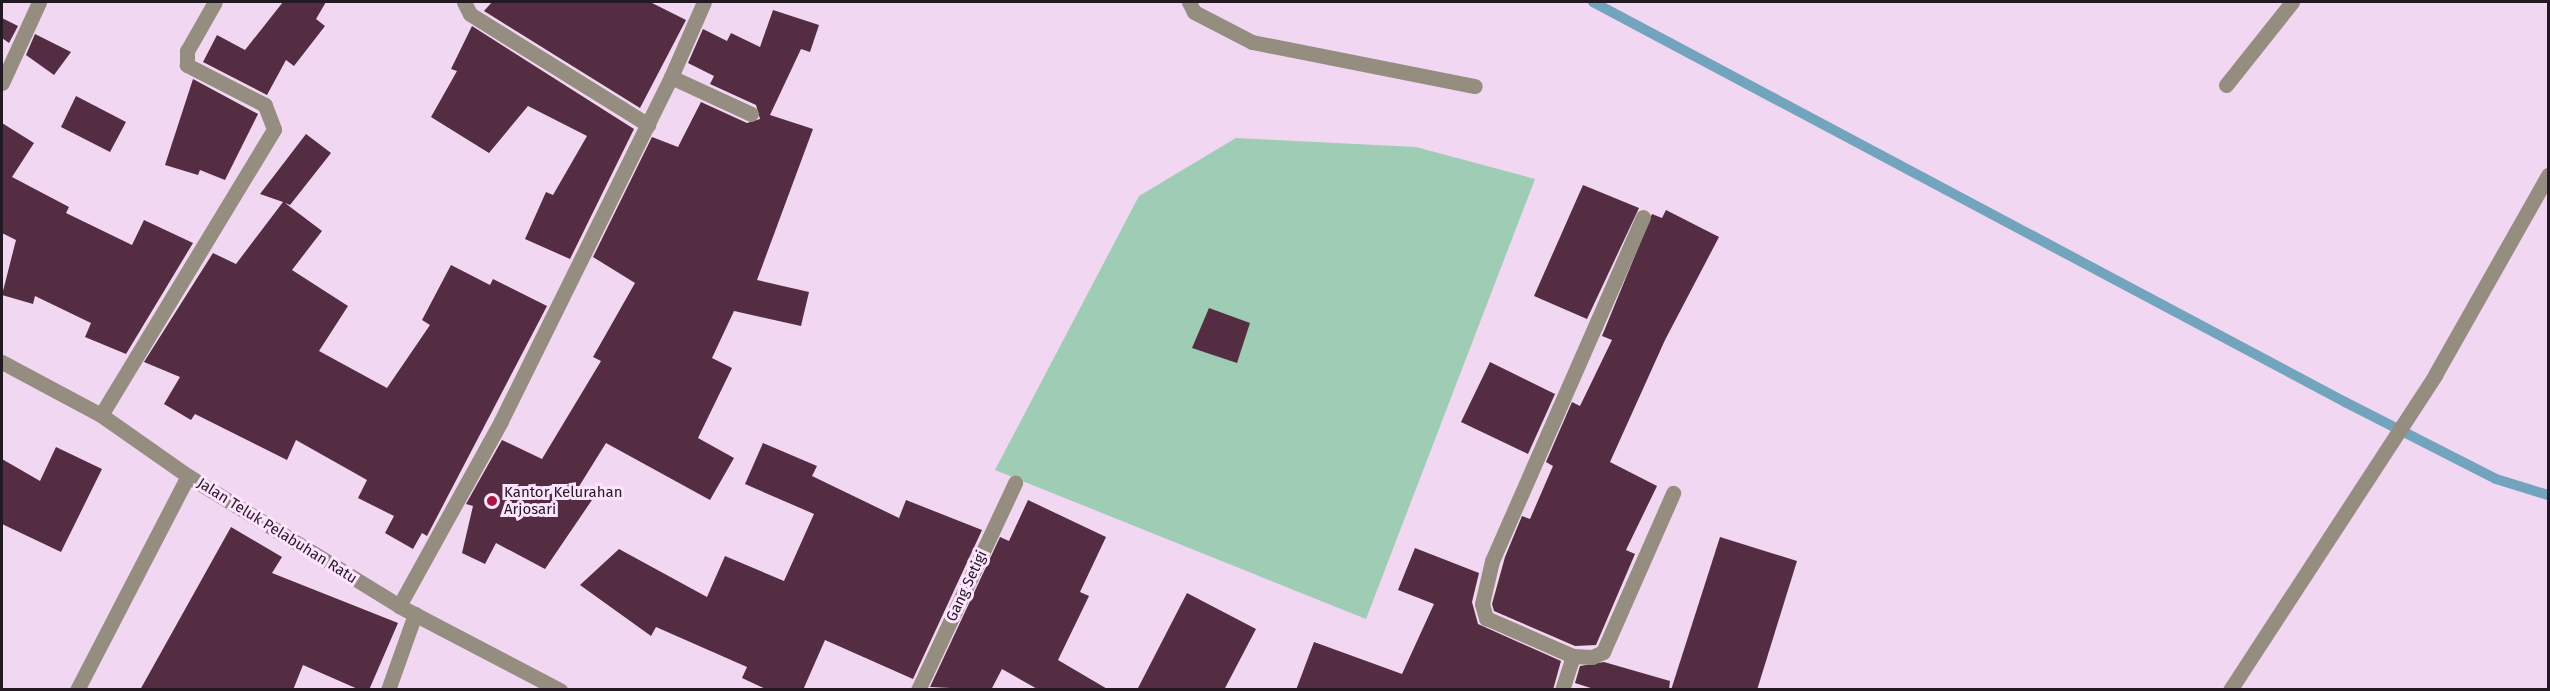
<!DOCTYPE html>
<html>
<head>
<meta charset="utf-8">
<style>
	body { margin:0 }
	#map { position:relative; width:2550px; height:691px; overflow:hidden; background:#f1d7f1; font-family:"Fira Sans",sans-serif }
	div>[style] { position:absolute }
	.green>* { inset:0; background:#9fccb4 }
	.stream>* { height:10px; margin:-5px; padding:0 5px; transform-origin:5px; border-radius:5px; background:#72a5bd }
	.building>* { inset:0; background:#542d43 }
	.street>* { height:15px; margin:-7.5px; padding:0 7.5px; transform-origin:7.5px; border-radius:7.5px; background:#968d81 }
	.dots>* { width:16px; height:16px; translate:-50% -50%; box-sizing:border-box; border:3px solid #fee4fe; border-radius:50% }
	span { translate:-50% -50%; white-space:nowrap; text-align:center; line-height:1.15; -webkit-text-stroke:6px #fee4fe; paint-order:stroke }
	.poi-label { font-size:15px; color:#221922 }
	.left { translate:0 -50%; text-align:left }
	.street-label { font-size:15px; color:#221922 }
	.frame { position:absolute; inset:0; border:3px solid #221922; pointer-events:none }
</style>
</head>
<body>
<div id="map">
	<div class="green">
		<i style="clip-path:polygon(1236px 138px,1416px 147px,1535px 179px,1366px 619px,995px 470px,1139px 196px)"></i>
	</div>
	<div class="stream">
		<i style="left:1593px;top:2px;width:852px;rotate:28.01deg"></i>
		<i style="left:2345px;top:402px;width:169px;rotate:27deg"></i>
		<i style="left:2496px;top:479px;width:54px;rotate:17.1deg"></i>
	</div>
	<div class="building">
		<i style="clip-path:polygon(283px 2px,326px 2px,316px 19px,325px 26px,294px 66px,286px 60px,267px 95px,203px 62px,217px 35px,245px 50px)"></i>
		<i style="clip-path:polygon(492px 2px,650px 2px,686px 20px,640px 108px,484px 11px)"></i>
		<i style="clip-path:polygon(773px 10px,819px 25px,810px 52px,801px 49px,770px 115px,813px 129px,757px 280px,809px 292px,801px 326px,734px 311px,712px 358px,732px 368px,698px 438px,734px 458px,710px 500px,606px 443px,578px 488px,594px 497px,545px 569px,496px 543px,485px 564px,462px 553px,473px 506px,466px 504px,502px 440px,542px 459px,601px 361px,593px 357px,635px 283px,593px 257px,652px 137px,678px 147px,701px 102px,747px 123px,760px 119px,756px 105px,710px 84px,714px 76px,688px 63px,703px 29px,727px 41px,731px 33px,760px 47px)"></i>
		<i style="clip-path:polygon(2px 18px,18px 26px,9px 43px,2px 38px)"></i>
		<i style="clip-path:polygon(472px 26px,634px 129px,570px 259px,525px 239px,546px 192px,553px 195px,587px 136px,528px 106px,489px 153px,431px 117px,457px 71px,451px 69px)"></i>
		<i style="clip-path:polygon(35px 34px,71px 52px,54px 75px,26px 55px)"></i>
		<i style="clip-path:polygon(193px 79px,258px 114px,225px 180px,200px 170px,198px 175px,165px 165px)"></i>
		<i style="clip-path:polygon(76px 96px,126px 122px,110px 152px,61px 127px)"></i>
		<i style="clip-path:polygon(2px 123px,34px 143px,12px 177px,69px 207px,66px 213px,132px 245px,144px 220px,193px 243px,126px 354px,85px 337px,91px 323px,35px 296px,33px 304px,2px 295px,16px 240px,2px 233px)"></i>
		<i style="clip-path:polygon(306px 134px,331px 153px,290px 205px,285px 203px,322px 231px,292px 270px,348px 306px,319px 351px,387px 388px,430px 325px,422px 320px,451px 265px,490px 285px,493px 279px,547px 306px,427px 536px,422px 533px,413px 549px,385px 533px,394px 516px,358px 498px,367px 480px,296px 440px,287px 460px,195px 414px,191px 420px,164px 404px,180px 377px,144px 362px,213px 253px,236px 264px,283px 202px,260px 194px)"></i>
		<i style="clip-path:polygon(1583px 185px,1639px 208px,1587px 319px,1534px 296px)"></i>
		<i style="clip-path:polygon(1666px 210px,1719px 237px,1665px 340px,1610px 462px,1657px 486px,1626px 550px,1635px 554px,1596px 645px,1575px 646px,1494px 611px,1492px 604px,1505px 557px,1522px 516px,1530px 519px,1553px 466px,1546px 462px,1572px 402px,1580px 406px,1612px 340px,1602px 336px,1652px 214px,1662px 218px)"></i>
		<i style="clip-path:polygon(1209px 308px,1250px 323px,1237px 363px,1192px 348px)"></i>
		<i style="clip-path:polygon(1490px 362px,1555px 394px,1528px 454px,1461px 422px)"></i>
		<i style="clip-path:polygon(763px 443px,817px 466px,812px 476px,899px 518px,906px 500px,982px 530px,913px 679px,825px 640px,803px 690px,768px 690px,742px 678px,747px 667px,656px 627px,651px 636px,580px 585px,619px 549px,707px 597px,725px 556px,784px 581px,814px 514px,745px 484px)"></i>
		<i style="clip-path:polygon(56px 447px,102px 469px,61px 552px,2px 524px,2px 459px,40px 481px)"></i>
		<i style="clip-path:polygon(1028px 500px,1106px 537px,1080px 592px,1089px 596px,1058px 660px,1109px 690px,1039px 690px,1002px 669px,991px 690px,930px 687px,1000px 537px,1009px 541px)"></i>
		<i style="clip-path:polygon(231px 527px,282px 557px,272px 573px,398px 623px,369px 690px,360px 690px,303px 665px,293px 690px,140px 690px)"></i>
		<i style="clip-path:polygon(1720px 537px,1797px 561px,1757px 690px,1671px 690px)"></i>
		<i style="clip-path:polygon(1415px 548px,1479px 573px,1472px 602px,1478px 624px,1561px 661px,1553px 690px,1296px 690px,1314px 642px,1402px 674px,1434px 604px,1398px 590px)"></i>
		<i style="clip-path:polygon(1187px 593px,1256px 629px,1224px 690px,1137px 690px)"></i>
		<i style="clip-path:polygon(1604px 662px,1670px 681px,1669px 690px,1597px 690px,1575px 683px,1580px 666px)"></i>
	</div>
	<div class="street">
		<i style="left:464px;top:2px;width:13px;rotate:63deg"></i>
		<i style="left:470px;top:14px;width:210px;rotate:31.9deg"></i>
		<i style="left:1189px;top:2px;width:11px;rotate:63deg"></i>
		<i style="left:1194px;top:12px;width:65px;rotate:27.3deg"></i>
		<i style="left:1252px;top:42px;width:227px;rotate:11.2deg"></i>
		<i style="left:671px;top:77px;width:88px;rotate:24.8deg"></i>
		<i style="left:2px;top:83px;width:89px;rotate:-65.4deg"></i>
		<i style="left:2226px;top:85px;width:106px;rotate:-51.5deg"></i>
		<i style="left:1643px;top:217px;width:376px;rotate:113.7deg"></i>
		<i style="left:1492px;top:561px;width:44px;rotate:103.1deg"></i>
		<i style="left:1482px;top:604px;width:15px;rotate:74deg"></i>
		<i style="left:1486px;top:618px;width:95px;rotate:23.6deg"></i>
		<i style="left:1573px;top:656px;width:19px;rotate:3deg"></i>
		<i style="left:1592px;top:657px;width:12px;rotate:-24deg"></i>
		<i style="left:1603px;top:652px;width:174px;rotate:-66.2deg"></i>
		<i style="left:2px;top:362px;width:112px;rotate:28.2deg"></i>
		<i style="left:101px;top:415px;width:106px;rotate:35deg"></i>
		<i style="left:188px;top:476px;width:248px;rotate:31.6deg"></i>
		<i style="left:399px;top:606px;width:182px;rotate:27.6deg"></i>
		<i style="left:101px;top:415px;width:334px;rotate:-58.8deg"></i>
		<i style="left:274px;top:129px;width:26px;rotate:-111deg"></i>
		<i style="left:265px;top:105px;width:88px;rotate:-152.9deg"></i>
		<i style="left:187px;top:65px;width:14px;rotate:-90deg"></i>
		<i style="left:187px;top:51px;width:56px;rotate:-60.3deg"></i>
		<i style="left:399px;top:606px;width:211px;rotate:-61.1deg"></i>
		<i style="left:501px;top:421px;width:384px;rotate:-63.7deg"></i>
		<i style="left:671px;top:77px;width:82px;rotate:-66.3deg"></i>
		<i style="left:77px;top:690px;width:241px;rotate:-62.6deg"></i>
		<i style="left:388px;top:690px;width:81px;rotate:-70.4deg"></i>
		<i style="left:918px;top:690px;width:229px;rotate:-64.9deg"></i>
		<i style="left:1562px;top:690px;width:36px;rotate:-72deg"></i>
		<i style="left:2230px;top:690px;width:376px;rotate:-56.9deg"></i>
		<i style="left:2435px;top:375px;width:230px;rotate:-60.5deg"></i>
	</div>
	<div class="dots">
		<i style="left:492px;top:501px;background:#aa1541"></i>
	</div>
	<div class="poi-label">
		<span class="left" style="left:504px;top:501px">Kantor Kelurahan<br>Arjosari</span>
	</div>
	<div class="street-label">
		<span style="left:277px;top:531px;rotate:32deg">Jalan Teluk Pelabuhan Ratu</span>
		<span style="left:967px;top:586px;rotate:-65deg">Gang Setigi</span>
	</div>
	<div class="frame"></div>
</div>
</body>
</html>
